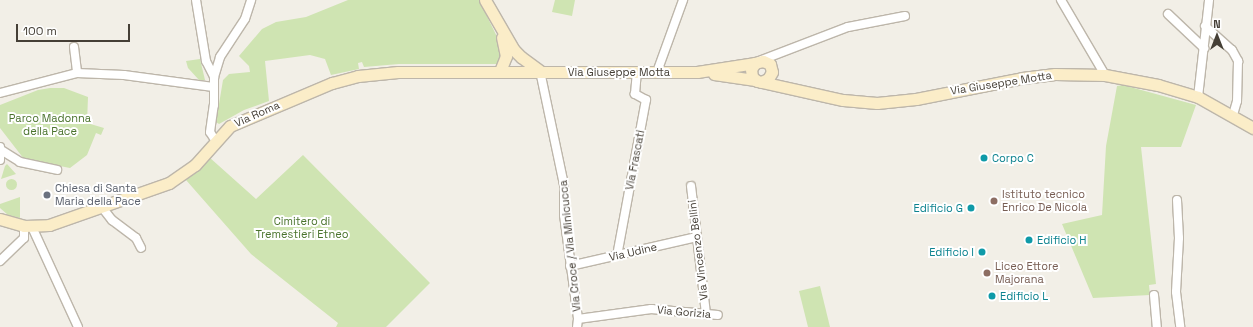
<!DOCTYPE html>
<html>
<head>
<meta charset="utf-8">
<style>
	body { margin:0 }
	#map { position:relative; width:1253px; height:327px; overflow:hidden; background:#f2efe7; font-family:"Space Grotesk",sans-serif }
	div>[style] { position:absolute }
	.green>* { inset:0; background:#cfe4b2 }
	.round { border-radius:50% }
	.roads { filter:drop-shadow(1px 0 #bdb6aa) drop-shadow(-1px 0 #bdb6aa) drop-shadow(0 1px #bdb6aa) drop-shadow(0 -1px #bdb6aa) }
	.street>* { height:8px; margin:-4px; padding:0 4px; transform-origin:4px; border-radius:4px; background:#fff }
	.secondary>* { height:11px; margin:-5.5px; padding:0 5.5px; transform-origin:5.5px; border-radius:5.5px; background:#fbedc8 }
	.dots>* { width:11px; height:11px; translate:-50% -50%; box-sizing:border-box; border:2px solid #fff; border-radius:50% }
	span { translate:-50% -50%; white-space:nowrap; text-align:center; line-height:1.15; -webkit-text-stroke:4px #fff; paint-order:stroke }
	.street-label { font-size:11px; color:#453f36 }
	.park-label { font-size:11px; color:#4a732d }
	.culture-label { font-size:11px; color:#0d838f }
	.left { translate:0 -50%; text-align:left }
	.right { translate:-100% -50%; text-align:right }
	.worship-label { font-size:11px; color:#5b616d }
	.education-label { font-size:11px; color:#785e54 }
	.north { position:absolute; left:1197px; top:16px; width:40px; height:40px; -webkit-text-stroke:3px #fff; paint-order:stroke; rotate:0deg; font-size:11px; font-weight:700; line-height:16px; text-align:center; color:#453f36 }
	.north::after { content:''; display:block; margin:auto; width:14px; height:18px; background:#453f36; clip-path:polygon(50% 0,100% 100%,50% 72%,0 100%) }
	.scale { position:absolute; left:16px; top:24px; width:114px; height:18px; box-sizing:border-box; border:2px solid #453f36; border-top:0; padding-left:5px; font-size:12px; line-height:14px; white-space:nowrap; color:#453f36; -webkit-text-stroke:3px #fff; paint-order:stroke }
</style>
</head>
<body>
<div id="map">
	<div class="green">
		<i style="clip-path:polygon(348px 0,479px 0,504px 51px,498px 64px,399px 64px,364px 67px,362px 62px,358px 63px,359px 69px,331px 75px,325px 59px,310px 55px,265px 61px,269px 101px,244px 110px,219px 124px,216px 122px,223px 80px,229px 74px,250px 72px,249px 66px,239px 56px,262px 29px,276px 22px,306px 17px)"></i>
		<i style="clip-path:polygon(555px 0,575px 0,572px 16px,552px 12px)"></i>
		<i style="clip-path:polygon(200px 59px,205px 80px,199px 80px,188px 68px,186px 61px)"></i>
		<i style="clip-path:polygon(1123px 85px,1196px 105px,1181px 147px,1141px 147px,1156px 284px,1149px 285px,1150px 295px,1093px 298px,1062px 224px,1102px 215px,1106px 146px,1117px 86px)"></i>
		<i style="clip-path:polygon(50px 88px,64px 88px,88px 97px,87px 123px,104px 128px,101px 135px,96px 133px,87px 155px,70px 168px,24px 159px,0 128px,0 105px,38px 90px)"></i>
		<i style="clip-path:polygon(303px 155px,430px 283px,386px 327px,336px 327px,338px 323px,251px 254px,186px 180px,209px 157px,256px 199px)"></i>
		<i style="clip-path:polygon(7px 164px,16px 174px,1px 179px,5px 166px)"></i>
		<i class="round" style="left:5.5px;top:178.5px;width:11px;height:11px"></i>
		<i style="clip-path:polygon(20px 197px,20px 218px,8px 215px,0 208px,0 204px)"></i>
		<i style="clip-path:polygon(820px 286px,830px 327px,808px 327px,799px 291px)"></i>
	</div>
	<div class="roads">
		<div class="street">
			<i style="left:196px;top:0;width:62px;rotate:80.7deg"></i>
			<i style="left:206px;top:61px;width:18px;rotate:63deg"></i>
			<i style="left:1061px;top:0;width:87px;rotate:59.6deg"></i>
			<i style="left:1168px;top:14px;width:50px;rotate:43.4deg"></i>
			<i style="left:1205px;top:26px;width:36px;rotate:42deg"></i>
			<i style="left:1232px;top:50px;width:13px;rotate:61deg"></i>
			<i style="left:1238px;top:61px;width:40px;rotate:91.4deg"></i>
			<i style="left:1237px;top:101px;width:15px;rotate:106deg"></i>
			<i style="left:74px;top:47px;width:26px;rotate:83deg"></i>
			<i style="left:759px;top:61px;width:95px;rotate:-20.9deg"></i>
			<i style="left:848px;top:27px;width:58px;rotate:-10.9deg"></i>
			<i style="left:540px;top:71px;width:116px;rotate:78.1deg"></i>
			<i style="left:564px;top:185px;width:30px;rotate:90deg"></i>
			<i style="left:564px;top:215px;width:105px;rotate:82.3deg"></i>
			<i style="left:578px;top:319px;width:8px;rotate:97deg"></i>
			<i style="left:657px;top:72px;width:77px;rotate:-70.1deg"></i>
			<i style="left:0;top:93px;width:80px;rotate:-14.6deg"></i>
			<i style="left:77px;top:73px;width:47px;rotate:2.4deg"></i>
			<i style="left:124px;top:75px;width:90px;rotate:7.7deg"></i>
			<i style="left:1198px;top:97px;width:98px;rotate:-83.5deg"></i>
			<i style="left:215px;top:140px;width:9px;rotate:-122deg"></i>
			<i style="left:210px;top:132px;width:27px;rotate:-82deg"></i>
			<i style="left:214px;top:105px;width:28px;rotate:-90deg"></i>
			<i style="left:214px;top:77px;width:21px;rotate:-73deg"></i>
			<i style="left:220px;top:57px;width:45px;rotate:-56.7deg"></i>
			<i style="left:245px;top:19px;width:20px;rotate:-72deg"></i>
			<i style="left:1px;top:150px;width:22px;rotate:32deg"></i>
			<i style="left:20px;top:162px;width:38px;rotate:12deg"></i>
			<i style="left:0;top:160px;width:13px;rotate:-90deg"></i>
			<i style="left:691px;top:186px;width:129px;rotate:83.3deg"></i>
			<i style="left:1177px;top:200px;width:38px;rotate:87deg"></i>
			<i style="left:1179px;top:238px;width:54px;rotate:93.2deg"></i>
			<i style="left:1176px;top:292px;width:35px;rotate:83deg"></i>
			<i style="left:101px;top:206px;width:18px;rotate:52deg"></i>
			<i style="left:112px;top:220px;width:30px;rotate:37deg"></i>
			<i style="left:136px;top:238px;width:11px;rotate:63deg"></i>
			<i style="left:32px;top:227px;width:110px;rotate:65.3deg"></i>
			<i style="left:617px;top:256px;width:159px;rotate:-79.5deg"></i>
			<i style="left:646px;top:100px;width:13px;rotate:-151deg"></i>
			<i style="left:635px;top:94px;width:22px;rotate:-85deg"></i>
			<i style="left:0;top:261px;width:33px;rotate:-44deg"></i>
			<i style="left:24px;top:238px;width:12px;rotate:-90deg"></i>
			<i style="left:570px;top:266px;width:130px;rotate:-12.9deg"></i>
			<i style="left:1154px;top:295px;width:32px;rotate:85deg"></i>
			<i style="left:578px;top:319px;width:74px;rotate:-7.8deg"></i>
			<i style="left:651px;top:309px;width:67px;rotate:5.1deg"></i>
		</div>
		<div class="secondary">
			<i style="left:485px;top:0;width:58px;rotate:59.9deg"></i>
			<i style="left:514px;top:50px;width:10px;rotate:45deg"></i>
			<i style="left:521px;top:57px;width:24px;rotate:36deg"></i>
			<i style="left:500px;top:71px;width:16px;rotate:-68deg"></i>
			<i style="left:506px;top:56px;width:19px;rotate:-102deg"></i>
			<i style="left:714px;top:74px;width:40px;rotate:8.5deg"></i>
			<i style="left:761px;top:82px;width:8px;rotate:-23deg"></i>
			<i style="left:768px;top:79px;width:8px;rotate:-60deg"></i>
			<i style="left:772px;top:72px;width:8px;rotate:-104deg"></i>
			<i style="left:770px;top:64px;width:8px;rotate:-157deg"></i>
			<i style="left:763px;top:61px;width:8px;rotate:166deg"></i>
			<i style="left:755px;top:63px;width:7px;rotate:124deg"></i>
			<i style="left:751px;top:69px;width:8px;rotate:83deg"></i>
			<i style="left:752px;top:77px;width:6px;rotate:39deg"></i>
			<i style="left:757px;top:81px;width:88px;rotate:12.5deg"></i>
			<i style="left:843px;top:100px;width:34px;rotate:5deg"></i>
			<i style="left:877px;top:103px;width:39px;rotate:-6deg"></i>
			<i style="left:916px;top:99px;width:108px;rotate:-11.2deg"></i>
			<i style="left:1022px;top:78px;width:33px;rotate:-7deg"></i>
			<i style="left:1055px;top:74px;width:50px;rotate:1.1deg"></i>
			<i style="left:1105px;top:75px;width:54px;rotate:10.7deg"></i>
			<i style="left:1158px;top:85px;width:42px;rotate:16.7deg"></i>
			<i style="left:1198px;top:97px;width:63px;rotate:29.4deg"></i>
			<i style="left:0;top:219px;width:25px;rotate:16deg"></i>
			<i style="left:24px;top:226px;width:25px;rotate:-2deg"></i>
			<i style="left:49px;top:225px;width:127px;rotate:-19.3deg"></i>
			<i style="left:169px;top:183px;width:32px;rotate:-35deg"></i>
			<i style="left:195px;top:165px;width:52px;rotate:-48.1deg"></i>
			<i style="left:230px;top:126px;width:111px;rotate:-22.9deg"></i>
			<i style="left:332px;top:83px;width:27px;rotate:-15deg"></i>
			<i style="left:358px;top:76px;width:40px;rotate:-5.7deg"></i>
			<i style="left:398px;top:72px;width:299px"></i>
			<i style="left:697px;top:72px;width:59px;rotate:-8.8deg"></i>
		</div>
	</div>
	<div class="dots">
		<i style="left:984px;top:158px;background:#0f9aa8"></i>
		<i style="left:47px;top:195px;background:#6b7280"></i>
		<i style="left:994px;top:201px;background:#8d6e63"></i>
		<i style="left:971px;top:208px;background:#0f9aa8"></i>
		<i style="left:1029px;top:240px;background:#0f9aa8"></i>
		<i style="left:982px;top:252px;background:#0f9aa8"></i>
		<i style="left:987px;top:273px;background:#8d6e63"></i>
		<i style="left:992px;top:296px;background:#0f9aa8"></i>
	</div>
	<div class="street-label">
		<span style="left:619px;top:72px">Via Giuseppe Motta</span>
		<span style="left:1001px;top:83px;rotate:-9deg">Via Giuseppe Motta</span>
		<span style="left:257px;top:114px;rotate:-24deg">Via Roma</span>
		<span style="left:635px;top:160px;rotate:-79deg">Via Frascati</span>
		<span style="left:570px;top:246px;rotate:-96deg">Via Croce / Via Minicucca</span>
		<span style="left:698px;top:250px;rotate:-97deg">Via Vincenzo Bellini</span>
		<span style="left:633px;top:252px;rotate:-13deg">Via Udine</span>
		<span style="left:684px;top:312px;rotate:5deg">Via Gorizia</span>
	</div>
	<div class="park-label">
		<span style="left:50px;top:125px">Parco Madonna<br>della Pace</span>
		<span style="left:302px;top:228px">Cimitero di<br>Tremestieri Etneo</span>
	</div>
	<div class="culture-label">
		<span class="left" style="left:992px;top:158px">Corpo C</span>
		<span class="right" style="left:963px;top:208px">Edificio G</span>
		<span class="left" style="left:1037px;top:240px">Edificio H</span>
		<span class="right" style="left:974px;top:252px">Edificio I</span>
		<span class="left" style="left:1000px;top:296px">Edificio L</span>
	</div>
	<div class="worship-label">
		<span class="left" style="left:55px;top:195px">Chiesa di Santa<br>Maria della Pace</span>
	</div>
	<div class="education-label">
		<span class="left" style="left:1002px;top:201px">Istituto tecnico<br>Enrico De Nicola</span>
		<span class="left" style="left:995px;top:273px">Liceo Ettore<br>Majorana</span>
	</div>
	<div class="north">N</div>
	<div class="scale">100 m</div>
</div>
</body>
</html>
